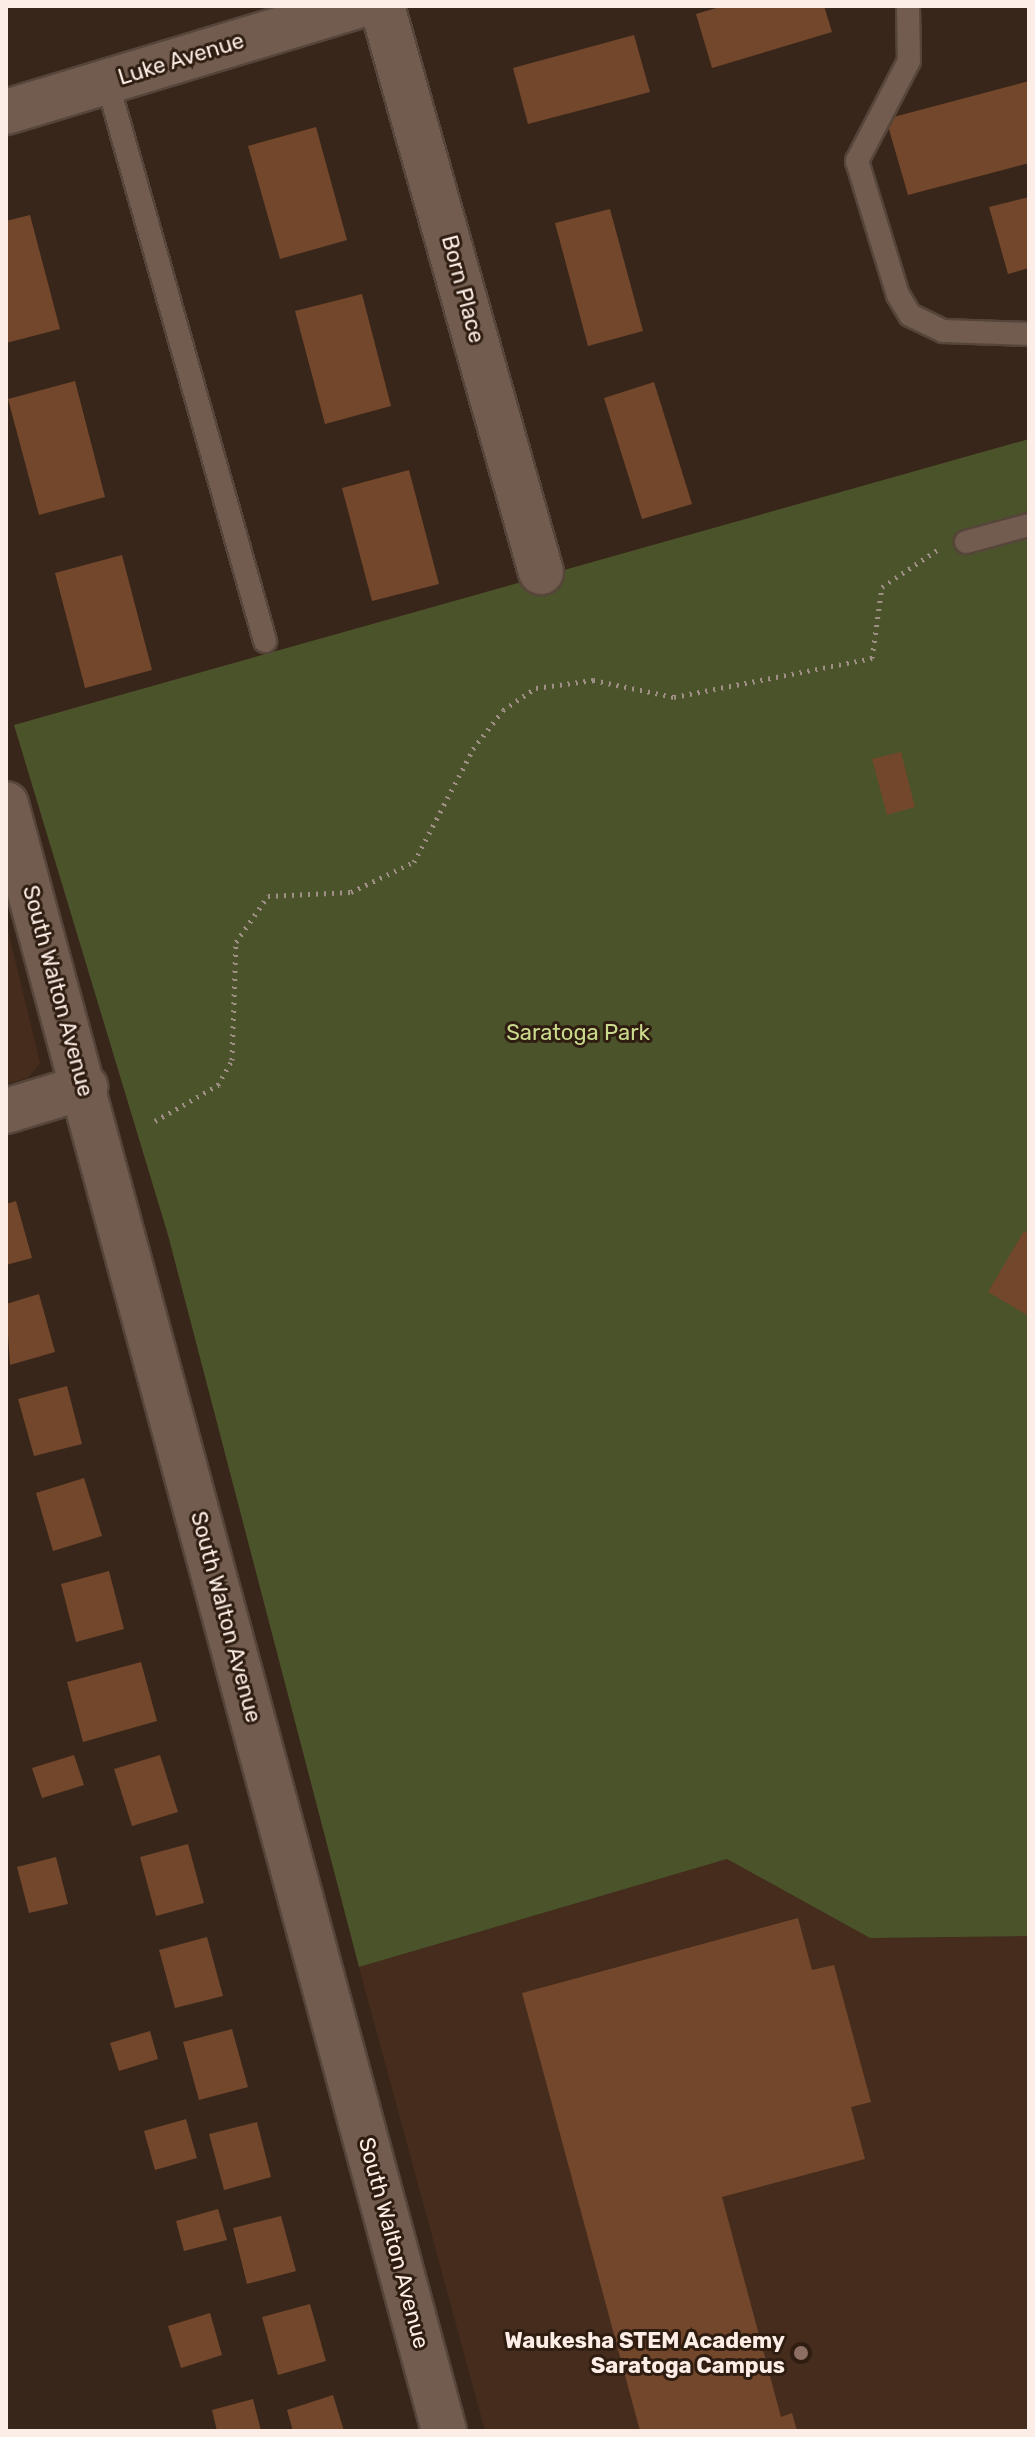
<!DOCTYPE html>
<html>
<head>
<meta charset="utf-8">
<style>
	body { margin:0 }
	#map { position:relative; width:1035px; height:2437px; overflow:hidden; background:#39261a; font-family:Rubik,sans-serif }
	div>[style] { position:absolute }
	.built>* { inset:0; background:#462c1c }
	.green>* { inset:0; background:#4b532a }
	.building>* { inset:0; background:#72472b }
	.path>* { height:5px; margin-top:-2.5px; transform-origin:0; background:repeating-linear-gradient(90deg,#9f8f85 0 2px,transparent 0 8px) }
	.roads { filter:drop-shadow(2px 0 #55453a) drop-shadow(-2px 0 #55453a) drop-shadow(0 2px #55453a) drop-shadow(0 -2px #55453a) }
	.service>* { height:22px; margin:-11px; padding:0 11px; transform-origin:11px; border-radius:11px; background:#725c4f }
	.minor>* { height:44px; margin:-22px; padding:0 22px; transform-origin:22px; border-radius:22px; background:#725c4f }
	.dots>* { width:22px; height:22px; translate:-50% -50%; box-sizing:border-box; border:4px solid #2f1d11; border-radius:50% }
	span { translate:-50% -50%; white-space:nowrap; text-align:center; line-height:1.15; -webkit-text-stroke:6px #2f1d11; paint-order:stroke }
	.street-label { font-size:22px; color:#fceee6 }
	.park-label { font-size:22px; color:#cada8c }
	.poi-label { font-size:22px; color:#fceee6; font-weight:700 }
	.right { translate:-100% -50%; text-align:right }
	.frame { position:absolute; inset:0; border:8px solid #fceee6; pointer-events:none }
</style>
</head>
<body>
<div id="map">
	<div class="built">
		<i style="clip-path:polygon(6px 922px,40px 1063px,28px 1078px,6px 1084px)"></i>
		<i style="clip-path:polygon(727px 1859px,870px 1938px,1029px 1936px,1029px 2431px,485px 2431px,359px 1967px)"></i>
	</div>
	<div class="green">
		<i style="clip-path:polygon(1029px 439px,1029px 1936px,870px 1938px,727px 1859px,359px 1967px,168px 1235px,14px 725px)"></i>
	</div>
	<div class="building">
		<i style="clip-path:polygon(723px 6px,824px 6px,832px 32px,712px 68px,696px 14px)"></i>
		<i style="clip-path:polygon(634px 35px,650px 92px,528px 124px,513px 68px)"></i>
		<i style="clip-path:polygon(1029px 81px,1029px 163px,908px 195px,886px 119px)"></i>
		<i style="clip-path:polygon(316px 127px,347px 240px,280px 259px,248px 146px)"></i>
		<i style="clip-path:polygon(1029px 197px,1029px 268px,1008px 274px,989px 207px)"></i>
		<i style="clip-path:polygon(610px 209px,643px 331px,588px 346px,555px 223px)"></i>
		<i style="clip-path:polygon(30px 215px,60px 329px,6px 343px,6px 221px)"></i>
		<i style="clip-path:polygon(362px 294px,391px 406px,325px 424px,295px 311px)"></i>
		<i style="clip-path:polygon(75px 381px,105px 497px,39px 515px,8px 399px)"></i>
		<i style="clip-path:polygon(654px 382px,692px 504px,642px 519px,604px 398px)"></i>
		<i style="clip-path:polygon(409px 470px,439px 584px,372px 601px,342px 488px)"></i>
		<i style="clip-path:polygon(122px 555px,152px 670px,85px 688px,55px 573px)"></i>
		<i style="clip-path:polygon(901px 752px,915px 807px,887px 815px,872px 759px)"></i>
		<i style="clip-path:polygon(16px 1201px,32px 1258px,6px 1265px,6px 1204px)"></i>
		<i style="clip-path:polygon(1024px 1231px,1029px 1234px,1029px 1316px,988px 1292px)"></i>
		<i style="clip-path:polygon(39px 1294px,55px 1352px,10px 1365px,6px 1304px)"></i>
		<i style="clip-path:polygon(67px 1386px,82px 1444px,34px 1456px,18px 1399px)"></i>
		<i style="clip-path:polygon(84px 1478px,102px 1536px,53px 1551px,36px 1493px)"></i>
		<i style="clip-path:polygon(109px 1571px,124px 1629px,76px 1642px,61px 1584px)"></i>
		<i style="clip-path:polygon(141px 1662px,157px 1721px,83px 1742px,67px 1682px)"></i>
		<i style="clip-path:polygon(74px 1755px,84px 1785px,42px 1798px,32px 1768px)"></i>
		<i style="clip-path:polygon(160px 1755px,178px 1812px,132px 1826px,114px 1769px)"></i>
		<i style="clip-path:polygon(188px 1844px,204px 1903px,156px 1916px,140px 1857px)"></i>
		<i style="clip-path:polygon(56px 1857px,68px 1904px,29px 1913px,17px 1867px)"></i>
		<i style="clip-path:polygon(798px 1918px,812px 1970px,834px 1965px,871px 2102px,851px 2107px,865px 2159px,722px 2197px,781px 2417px,792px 2413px,797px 2431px,640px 2431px,522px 1993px)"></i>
		<i style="clip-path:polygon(207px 1937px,223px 1996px,175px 2008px,159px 1950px)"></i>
		<i style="clip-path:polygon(232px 2029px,248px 2087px,199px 2100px,183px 2042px)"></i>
		<i style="clip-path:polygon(150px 2031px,158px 2059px,119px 2071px,110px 2043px)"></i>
		<i style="clip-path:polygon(186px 2119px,197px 2158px,155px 2170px,144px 2131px)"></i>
		<i style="clip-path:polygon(257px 2122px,271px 2177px,224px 2190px,209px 2134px)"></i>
		<i style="clip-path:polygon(218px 2209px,227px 2240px,184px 2251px,176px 2221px)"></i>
		<i style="clip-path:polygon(281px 2216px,296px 2271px,247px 2284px,233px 2228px)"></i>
		<i style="clip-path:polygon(310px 2304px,326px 2361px,278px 2375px,262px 2317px)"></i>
		<i style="clip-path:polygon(210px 2313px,222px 2355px,181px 2368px,168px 2326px)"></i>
		<i style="clip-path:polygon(333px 2395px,344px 2431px,293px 2431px,287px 2410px)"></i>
		<i style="clip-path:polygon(253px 2399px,261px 2431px,217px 2431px,212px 2410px)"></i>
	</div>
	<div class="path">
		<i style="left:155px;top:1121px;width:73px;rotate:-29.7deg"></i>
		<i style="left:218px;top:1085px;width:29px;rotate:-61deg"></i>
		<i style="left:232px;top:1060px;width:118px;rotate:-88.1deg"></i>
		<i style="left:236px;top:942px;width:56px;rotate:-55.2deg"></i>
		<i style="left:268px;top:896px;width:83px;rotate:-2.8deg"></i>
		<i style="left:351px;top:892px;width:70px;rotate:-25.5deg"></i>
		<i style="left:414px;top:862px;width:127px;rotate:-62.4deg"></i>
		<i style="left:473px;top:749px;width:49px;rotate:-52.4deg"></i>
		<i style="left:503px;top:710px;width:40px;rotate:-34deg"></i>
		<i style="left:536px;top:688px;width:58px;rotate:-8deg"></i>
		<i style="left:593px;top:680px;width:83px;rotate:11.9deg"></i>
		<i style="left:674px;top:697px;width:202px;rotate:-11.1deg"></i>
		<i style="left:872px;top:658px;width:72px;rotate:-82deg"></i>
		<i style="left:882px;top:587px;width:66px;rotate:-33.9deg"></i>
	</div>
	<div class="roads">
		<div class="service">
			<i style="left:908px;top:6px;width:55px;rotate:89deg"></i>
			<i style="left:909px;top:61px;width:113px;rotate:117.5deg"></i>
			<i style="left:857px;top:161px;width:140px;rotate:73deg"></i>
			<i style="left:898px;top:295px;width:23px;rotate:59deg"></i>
			<i style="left:910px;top:315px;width:37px;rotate:26deg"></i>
			<i style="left:943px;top:331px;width:86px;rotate:2deg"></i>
			<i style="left:107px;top:81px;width:582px;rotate:74.24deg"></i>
			<i style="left:966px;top:542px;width:65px;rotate:-15.1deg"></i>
		</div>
		<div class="minor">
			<i style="left:382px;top:6px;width:588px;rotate:74.31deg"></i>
			<i style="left:6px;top:112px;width:367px;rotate:-16.8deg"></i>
			<i style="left:6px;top:804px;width:1685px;rotate:74.93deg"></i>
			<i style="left:6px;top:1111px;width:83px;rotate:-16.9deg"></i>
		</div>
	</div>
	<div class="dots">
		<i style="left:801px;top:2353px;background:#8d6e63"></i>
	</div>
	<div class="street-label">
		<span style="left:181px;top:59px;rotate:-17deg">Luke Avenue</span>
		<span style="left:463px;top:289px;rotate:75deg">Born Place</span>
		<span style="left:58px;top:991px;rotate:75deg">South Walton Avenue</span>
		<span style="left:226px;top:1617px;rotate:75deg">South Walton Avenue</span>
		<span style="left:394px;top:2243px;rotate:75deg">South Walton Avenue</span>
	</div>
	<div class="park-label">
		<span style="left:578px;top:1033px">Saratoga Park</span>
	</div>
	<div class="poi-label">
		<span class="right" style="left:785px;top:2353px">Waukesha STEM Academy<br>Saratoga Campus</span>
	</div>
	<div class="frame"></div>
</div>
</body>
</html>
